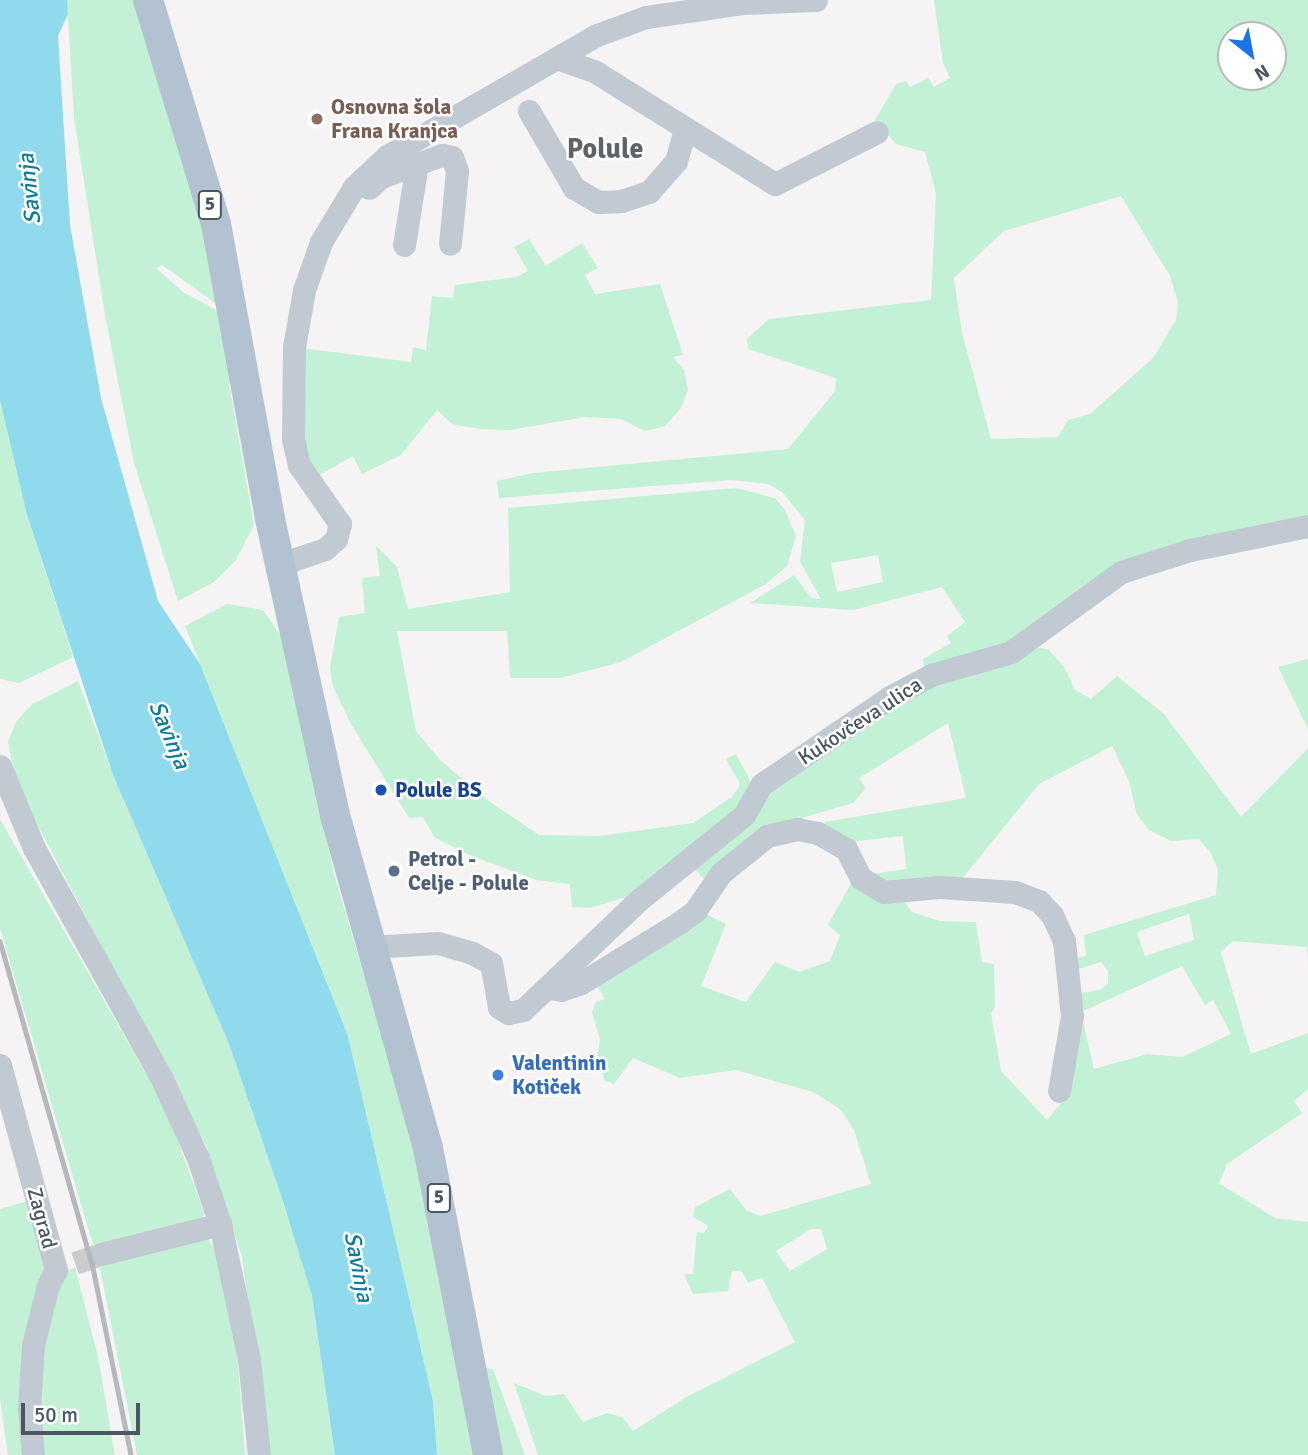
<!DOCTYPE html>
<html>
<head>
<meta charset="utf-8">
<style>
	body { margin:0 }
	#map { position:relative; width:1308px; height:1455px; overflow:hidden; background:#f5f3f3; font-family:Signika,sans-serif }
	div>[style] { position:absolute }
	.green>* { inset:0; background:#c3f1d5 }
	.water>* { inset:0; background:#90daee }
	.minor-tunnel>* { height:23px; margin-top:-11.5px; transform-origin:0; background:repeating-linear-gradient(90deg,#caccce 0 23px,transparent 0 34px) }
	.minor>* { height:23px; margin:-11.5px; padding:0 11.5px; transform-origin:11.5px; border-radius:11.5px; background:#c1cad2 }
	.major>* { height:30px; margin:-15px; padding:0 15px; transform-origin:15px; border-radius:15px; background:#b3c2d1 }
	.rail>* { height:4.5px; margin:-2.25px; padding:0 2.25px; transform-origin:2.25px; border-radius:2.25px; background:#b5b8bd }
	.dots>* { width:19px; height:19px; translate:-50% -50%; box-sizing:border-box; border:4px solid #fff; border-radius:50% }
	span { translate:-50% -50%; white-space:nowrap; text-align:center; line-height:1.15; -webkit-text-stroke:5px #fff; paint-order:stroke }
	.shield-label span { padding:2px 5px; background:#fff; border:2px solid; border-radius:5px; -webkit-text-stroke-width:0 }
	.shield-label { font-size:19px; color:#4a5661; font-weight:700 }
	.education-label { font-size:21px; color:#785e54; font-weight:700 }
	.left { translate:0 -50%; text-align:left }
	.street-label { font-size:21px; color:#4a5661 }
	.transit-label { font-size:21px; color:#164399; font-weight:700 }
	.service-label { font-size:21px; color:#4e5e75; font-weight:700 }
	.shop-label { font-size:21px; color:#366cbe; font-weight:700 }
	.water-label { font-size:23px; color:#0c7c9b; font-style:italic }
	.district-label { font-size:28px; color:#5f6368; font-weight:700 }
	.north { position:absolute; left:1217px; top:21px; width:70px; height:70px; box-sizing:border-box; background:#fff; border:2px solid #b7bbc0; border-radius:50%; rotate:149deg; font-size:19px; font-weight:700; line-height:28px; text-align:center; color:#4a5661 }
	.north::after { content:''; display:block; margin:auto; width:24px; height:32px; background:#1a73e8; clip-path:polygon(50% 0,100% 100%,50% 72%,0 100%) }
	.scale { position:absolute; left:21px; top:1403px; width:119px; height:32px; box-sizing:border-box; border:4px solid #4a5661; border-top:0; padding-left:9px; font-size:21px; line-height:24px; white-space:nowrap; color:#4a5661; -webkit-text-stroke:5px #fff; paint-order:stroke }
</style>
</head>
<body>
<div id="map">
	<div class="green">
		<i style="clip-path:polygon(67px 0,136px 0,199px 193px,218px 305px,162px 265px,156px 268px,183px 292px,229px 317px,233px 356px,229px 384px,254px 525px,236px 560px,214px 582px,178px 601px,134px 463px,105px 315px,74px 118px)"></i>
		<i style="clip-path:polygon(evenodd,934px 0,1308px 0,1308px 521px,1190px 545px,1019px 641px,925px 672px,923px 659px,951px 643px,947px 636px,965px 622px,942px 587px,853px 610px,750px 603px,794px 575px,811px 598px,821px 599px,800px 562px,805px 520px,782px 492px,768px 484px,731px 480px,499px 498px,497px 481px,533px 473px,788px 449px,835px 391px,836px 378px,748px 349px,747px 339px,769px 319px,931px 300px,936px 193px,925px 152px,896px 144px,875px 120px,896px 84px,906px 81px,910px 87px,928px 78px,934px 87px,950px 78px,943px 63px,934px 0,1231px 35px,1273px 35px,1273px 77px,1231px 77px,1231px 35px,934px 0,1121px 196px,1170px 276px,1178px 302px,1176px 320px,1153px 358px,1090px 414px,1068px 420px,1058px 437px,991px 439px,962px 333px,954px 278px,1004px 231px,1121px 196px,934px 0,878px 555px,883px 582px,837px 592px,831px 563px,878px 555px)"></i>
		<i style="clip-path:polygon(529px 239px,546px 266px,582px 243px,598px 268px,585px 275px,595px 294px,660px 284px,683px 355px,673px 357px,684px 370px,688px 390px,681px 408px,665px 426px,645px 431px,621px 419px,585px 417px,510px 430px,480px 429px,452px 424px,437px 410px,401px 455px,362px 474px,353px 456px,316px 477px,304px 458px,302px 348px,411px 362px,413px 347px,426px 350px,432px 296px,453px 298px,455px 285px,516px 277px,528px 271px,514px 247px)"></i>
		<i style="clip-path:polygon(0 400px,27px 515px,73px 657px,19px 683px,0 679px)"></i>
		<i style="clip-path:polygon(736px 488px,775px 498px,785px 510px,796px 536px,787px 566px,766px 584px,621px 662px,560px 678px,510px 678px,507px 631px,397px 631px,416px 731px,440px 760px,490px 802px,539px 835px,599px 836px,693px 823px,733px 796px,740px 784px,726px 759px,736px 754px,753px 786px,747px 801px,628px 902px,623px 898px,590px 908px,572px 907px,570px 884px,536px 880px,467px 854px,434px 837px,423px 817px,409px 818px,351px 724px,333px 687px,330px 668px,339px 617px,365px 613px,362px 578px,380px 576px,376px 546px,397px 567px,408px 609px,510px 592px,508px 508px)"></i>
		<i style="clip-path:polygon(227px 604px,263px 610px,281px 636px,335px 878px,416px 1148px,474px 1455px,437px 1455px,433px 1401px,348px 1036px,185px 626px)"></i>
		<i style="clip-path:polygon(evenodd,1028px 645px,1049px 650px,1064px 667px,1075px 690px,1091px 699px,1117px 676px,1164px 714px,1241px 817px,1308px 748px,1308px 965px,1307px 947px,1233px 941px,1221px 952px,1251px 1054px,1308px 1033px,1308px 1089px,1294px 1101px,1302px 1113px,1227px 1164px,1219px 1183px,1275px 1218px,1308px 1222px,1308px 1455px,538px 1455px,514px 1383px,546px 1396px,564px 1394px,583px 1422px,607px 1413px,622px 1417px,633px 1431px,688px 1396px,795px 1342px,762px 1278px,748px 1283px,742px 1271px,732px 1271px,728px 1291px,693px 1294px,684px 1274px,693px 1274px,697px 1232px,704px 1233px,708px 1226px,693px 1217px,695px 1207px,730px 1189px,746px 1210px,760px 1216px,871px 1184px,854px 1130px,840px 1109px,813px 1092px,736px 1070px,680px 1078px,633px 1058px,614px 1084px,605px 1081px,597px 1057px,600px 1040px,592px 1012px,596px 1002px,605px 999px,595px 982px,702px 912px,726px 924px,701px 986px,746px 1002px,775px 962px,799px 972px,830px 961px,840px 935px,828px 925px,855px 876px,899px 895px,912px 912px,940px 921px,976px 922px,982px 962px,994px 964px,995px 1007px,991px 1013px,1001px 1071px,1047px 1120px,1067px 1096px,1073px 994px,1100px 990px,1108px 984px,1108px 971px,1101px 962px,1072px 971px,1071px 959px,1086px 956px,1084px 935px,1216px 895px,1218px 869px,1210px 852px,1199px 839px,1171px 841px,1149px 830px,1137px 815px,1129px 781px,1112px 746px,1039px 784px,957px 885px,909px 888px,864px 875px,906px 869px,903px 836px,847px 842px,832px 835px,825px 822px,966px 798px,948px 723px,859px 778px,866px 788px,853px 803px,805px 817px,706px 881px,693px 867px,761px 799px,894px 700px,1028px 645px,1189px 914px,1194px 940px,1145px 956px,1137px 932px,1189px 914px,1028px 645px,1182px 966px,1205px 1005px,1213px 1000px,1231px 1034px,1182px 1057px,1147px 1054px,1094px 1069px,1081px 1012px,1182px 966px,1028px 645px,811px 1229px,821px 1229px,827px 1249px,790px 1271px,776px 1251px,811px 1229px)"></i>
		<i style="clip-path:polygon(1308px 659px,1308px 729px,1278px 667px)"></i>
		<i style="clip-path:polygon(78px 681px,113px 775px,229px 1044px,282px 1198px,312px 1296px,335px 1455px,270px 1455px,242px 1257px,207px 1147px,16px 784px,8px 742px,16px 722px,31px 705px)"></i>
		<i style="clip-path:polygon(0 819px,164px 1105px,205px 1214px,199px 1221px,95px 1252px,0 928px)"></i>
		<i style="clip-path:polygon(32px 1200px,45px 1275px,28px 1455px,8px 1455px,0 1399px,0 1209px)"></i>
		<i style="clip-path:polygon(199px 1238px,209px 1240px,215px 1250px,237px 1352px,245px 1455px,137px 1455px,99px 1263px)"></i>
		<i style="clip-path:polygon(75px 1267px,98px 1357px,115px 1455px,38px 1455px,41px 1323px,65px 1272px)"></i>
		<i style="clip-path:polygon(486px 1368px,493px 1369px,525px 1455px,501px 1455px)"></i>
	</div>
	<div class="water">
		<i style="clip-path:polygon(0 0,67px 0,68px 14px,58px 36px,70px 225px,101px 398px,158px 601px,200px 664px,348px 1036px,433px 1401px,437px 1455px,335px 1455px,312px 1296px,282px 1198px,229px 1044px,113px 775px,27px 515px,0 400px)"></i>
	</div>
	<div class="minor-tunnel">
		<i style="left:75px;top:1263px;width:28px;rotate:-19deg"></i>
	</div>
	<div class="minor">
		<i style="left:559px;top:59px;width:37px;rotate:19deg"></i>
		<i style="left:594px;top:71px;width:213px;rotate:32deg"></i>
		<i style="left:775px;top:184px;width:114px;rotate:-27deg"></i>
		<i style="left:529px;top:111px;width:89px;rotate:59.7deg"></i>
		<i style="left:574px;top:188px;width:28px;rotate:30deg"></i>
		<i style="left:598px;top:202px;width:23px;rotate:-2deg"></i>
		<i style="left:621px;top:201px;width:29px;rotate:-18deg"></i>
		<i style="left:649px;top:192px;width:41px;rotate:-48.9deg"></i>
		<i style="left:676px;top:161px;width:32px;rotate:-74deg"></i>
		<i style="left:417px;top:164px;width:27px;rotate:-20deg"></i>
		<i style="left:442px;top:155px;width:10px;rotate:11deg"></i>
		<i style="left:452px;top:157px;width:15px;rotate:70deg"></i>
		<i style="left:457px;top:171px;width:73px;rotate:95.5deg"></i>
		<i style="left:369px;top:188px;width:16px;rotate:-43deg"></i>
		<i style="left:381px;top:177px;width:38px;rotate:-20deg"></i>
		<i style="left:417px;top:164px;width:82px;rotate:99.1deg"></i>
		<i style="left:281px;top:564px;width:46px;rotate:-18.8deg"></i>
		<i style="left:325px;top:549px;width:15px;rotate:-42deg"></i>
		<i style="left:336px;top:539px;width:16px;rotate:-75deg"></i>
		<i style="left:340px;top:524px;width:72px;rotate:-124.8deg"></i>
		<i style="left:299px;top:465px;width:27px;rotate:-103deg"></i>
		<i style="left:293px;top:439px;width:92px;rotate:-89.4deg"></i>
		<i style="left:294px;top:347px;width:58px;rotate:-80deg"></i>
		<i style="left:304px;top:290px;width:51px;rotate:-70.5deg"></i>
		<i style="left:321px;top:242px;width:64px;rotate:-59deg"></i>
		<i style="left:354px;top:187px;width:45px;rotate:-43.2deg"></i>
		<i style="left:387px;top:156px;width:242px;rotate:-30deg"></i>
		<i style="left:597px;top:35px;width:52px;rotate:-20.2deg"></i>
		<i style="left:646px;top:17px;width:97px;rotate:-8.3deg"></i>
		<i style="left:742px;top:3px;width:74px;rotate:-2.3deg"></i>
		<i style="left:0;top:766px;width:89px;rotate:67.5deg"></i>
		<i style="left:34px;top:848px;width:264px;rotate:61deg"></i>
		<i style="left:162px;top:1079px;width:87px;rotate:65.5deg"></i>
		<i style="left:198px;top:1158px;width:70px;rotate:71.6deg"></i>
		<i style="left:220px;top:1224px;width:138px;rotate:77.9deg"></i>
		<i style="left:249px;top:1359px;width:97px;rotate:84.1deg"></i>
		<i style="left:369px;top:947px;width:69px;rotate:-3.3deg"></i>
		<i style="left:438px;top:943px;width:35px;rotate:16deg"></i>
		<i style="left:472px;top:953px;width:21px;rotate:28deg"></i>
		<i style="left:491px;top:963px;width:45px;rotate:79.7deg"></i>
		<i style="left:499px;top:1007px;width:11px;rotate:34deg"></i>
		<i style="left:508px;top:1013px;width:15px;rotate:-11deg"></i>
		<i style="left:523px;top:1010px;width:161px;rotate:-43.5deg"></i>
		<i style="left:640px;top:899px;width:134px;rotate:-38.9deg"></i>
		<i style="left:744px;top:815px;width:36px;rotate:-60deg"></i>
		<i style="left:762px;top:784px;width:155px;rotate:-34.2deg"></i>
		<i style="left:890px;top:697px;width:47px;rotate:-28.2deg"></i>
		<i style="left:931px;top:675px;width:83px;rotate:-16deg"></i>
		<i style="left:1011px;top:652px;width:136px;rotate:-36deg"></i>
		<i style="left:1121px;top:572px;width:72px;rotate:-17.7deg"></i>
		<i style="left:1190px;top:550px;width:120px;rotate:-11.5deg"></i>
		<i style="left:549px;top:988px;width:12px;rotate:9deg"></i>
		<i style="left:561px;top:990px;width:21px;rotate:-19deg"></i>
		<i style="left:581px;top:983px;width:116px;rotate:-31.6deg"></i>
		<i style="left:680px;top:922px;width:19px;rotate:-36deg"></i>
		<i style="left:695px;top:911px;width:46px;rotate:-55.6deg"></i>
		<i style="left:721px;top:873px;width:59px;rotate:-38.8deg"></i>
		<i style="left:767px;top:836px;width:31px;rotate:-13deg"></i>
		<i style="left:797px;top:829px;width:21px;rotate:11deg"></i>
		<i style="left:818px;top:833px;width:32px;rotate:30deg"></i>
		<i style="left:846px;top:849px;width:33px;rotate:63deg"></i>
		<i style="left:861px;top:878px;width:26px;rotate:32deg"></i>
		<i style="left:883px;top:892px;width:57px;rotate:-5deg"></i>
		<i style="left:940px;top:887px;width:75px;rotate:3.8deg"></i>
		<i style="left:1015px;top:892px;width:26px;rotate:21deg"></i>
		<i style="left:1039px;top:901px;width:19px;rotate:47deg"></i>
		<i style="left:1052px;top:915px;width:29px;rotate:65deg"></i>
		<i style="left:1064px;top:941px;width:75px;rotate:83.9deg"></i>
		<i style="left:1072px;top:1016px;width:76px;rotate:99.8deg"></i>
		<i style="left:0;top:1065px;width:213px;rotate:74.7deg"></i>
		<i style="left:56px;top:1270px;width:17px;rotate:118deg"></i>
		<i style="left:48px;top:1285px;width:62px;rotate:104deg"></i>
		<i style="left:33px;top:1345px;width:64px;rotate:93.6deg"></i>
		<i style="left:29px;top:1409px;width:46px;rotate:85deg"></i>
		<i style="left:101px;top:1254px;width:123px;rotate:-14.1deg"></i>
	</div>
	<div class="major">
		<i style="left:148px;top:0;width:234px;rotate:73.1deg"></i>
		<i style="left:216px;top:224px;width:300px;rotate:79.6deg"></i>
		<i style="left:270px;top:519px;width:303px;rotate:77.6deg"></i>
		<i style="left:335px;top:815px;width:346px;rotate:74.4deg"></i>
		<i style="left:428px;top:1148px;width:313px;rotate:78.9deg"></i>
	</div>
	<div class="rail">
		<i style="left:0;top:941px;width:335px;rotate:74.1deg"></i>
		<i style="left:92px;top:1263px;width:196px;rotate:78.5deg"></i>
	</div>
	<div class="dots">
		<i style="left:317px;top:119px;background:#8d6e63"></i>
		<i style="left:381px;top:790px;background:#1a4fb4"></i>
		<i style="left:394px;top:871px;background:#5c6f8a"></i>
		<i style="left:498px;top:1075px;background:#3f7fe0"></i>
	</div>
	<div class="shield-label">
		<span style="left:210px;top:205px">5</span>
		<span style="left:439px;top:1198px">5</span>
	</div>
	<div class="education-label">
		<span class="left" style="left:331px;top:119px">Osnovna šola<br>Frana Kranjca</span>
	</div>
	<div class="street-label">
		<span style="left:860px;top:721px;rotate:-33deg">Kukovčeva ulica</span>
		<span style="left:42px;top:1218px;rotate:75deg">Zagrad</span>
	</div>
	<div class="transit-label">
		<span class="left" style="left:395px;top:790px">Polule BS</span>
	</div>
	<div class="service-label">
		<span class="left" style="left:408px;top:871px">Petrol -<br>Celje - Polule</span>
	</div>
	<div class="shop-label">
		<span class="left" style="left:512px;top:1075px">Valentinin<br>Kotiček</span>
	</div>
	<div class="water-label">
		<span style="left:30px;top:189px;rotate:-96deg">Savinja</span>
		<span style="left:169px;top:735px;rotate:67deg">Savinja</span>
		<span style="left:358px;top:1267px;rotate:79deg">Savinja</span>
	</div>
	<div class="district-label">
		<span style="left:605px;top:149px">Polule</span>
	</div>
	<div class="north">N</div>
	<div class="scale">50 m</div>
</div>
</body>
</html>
